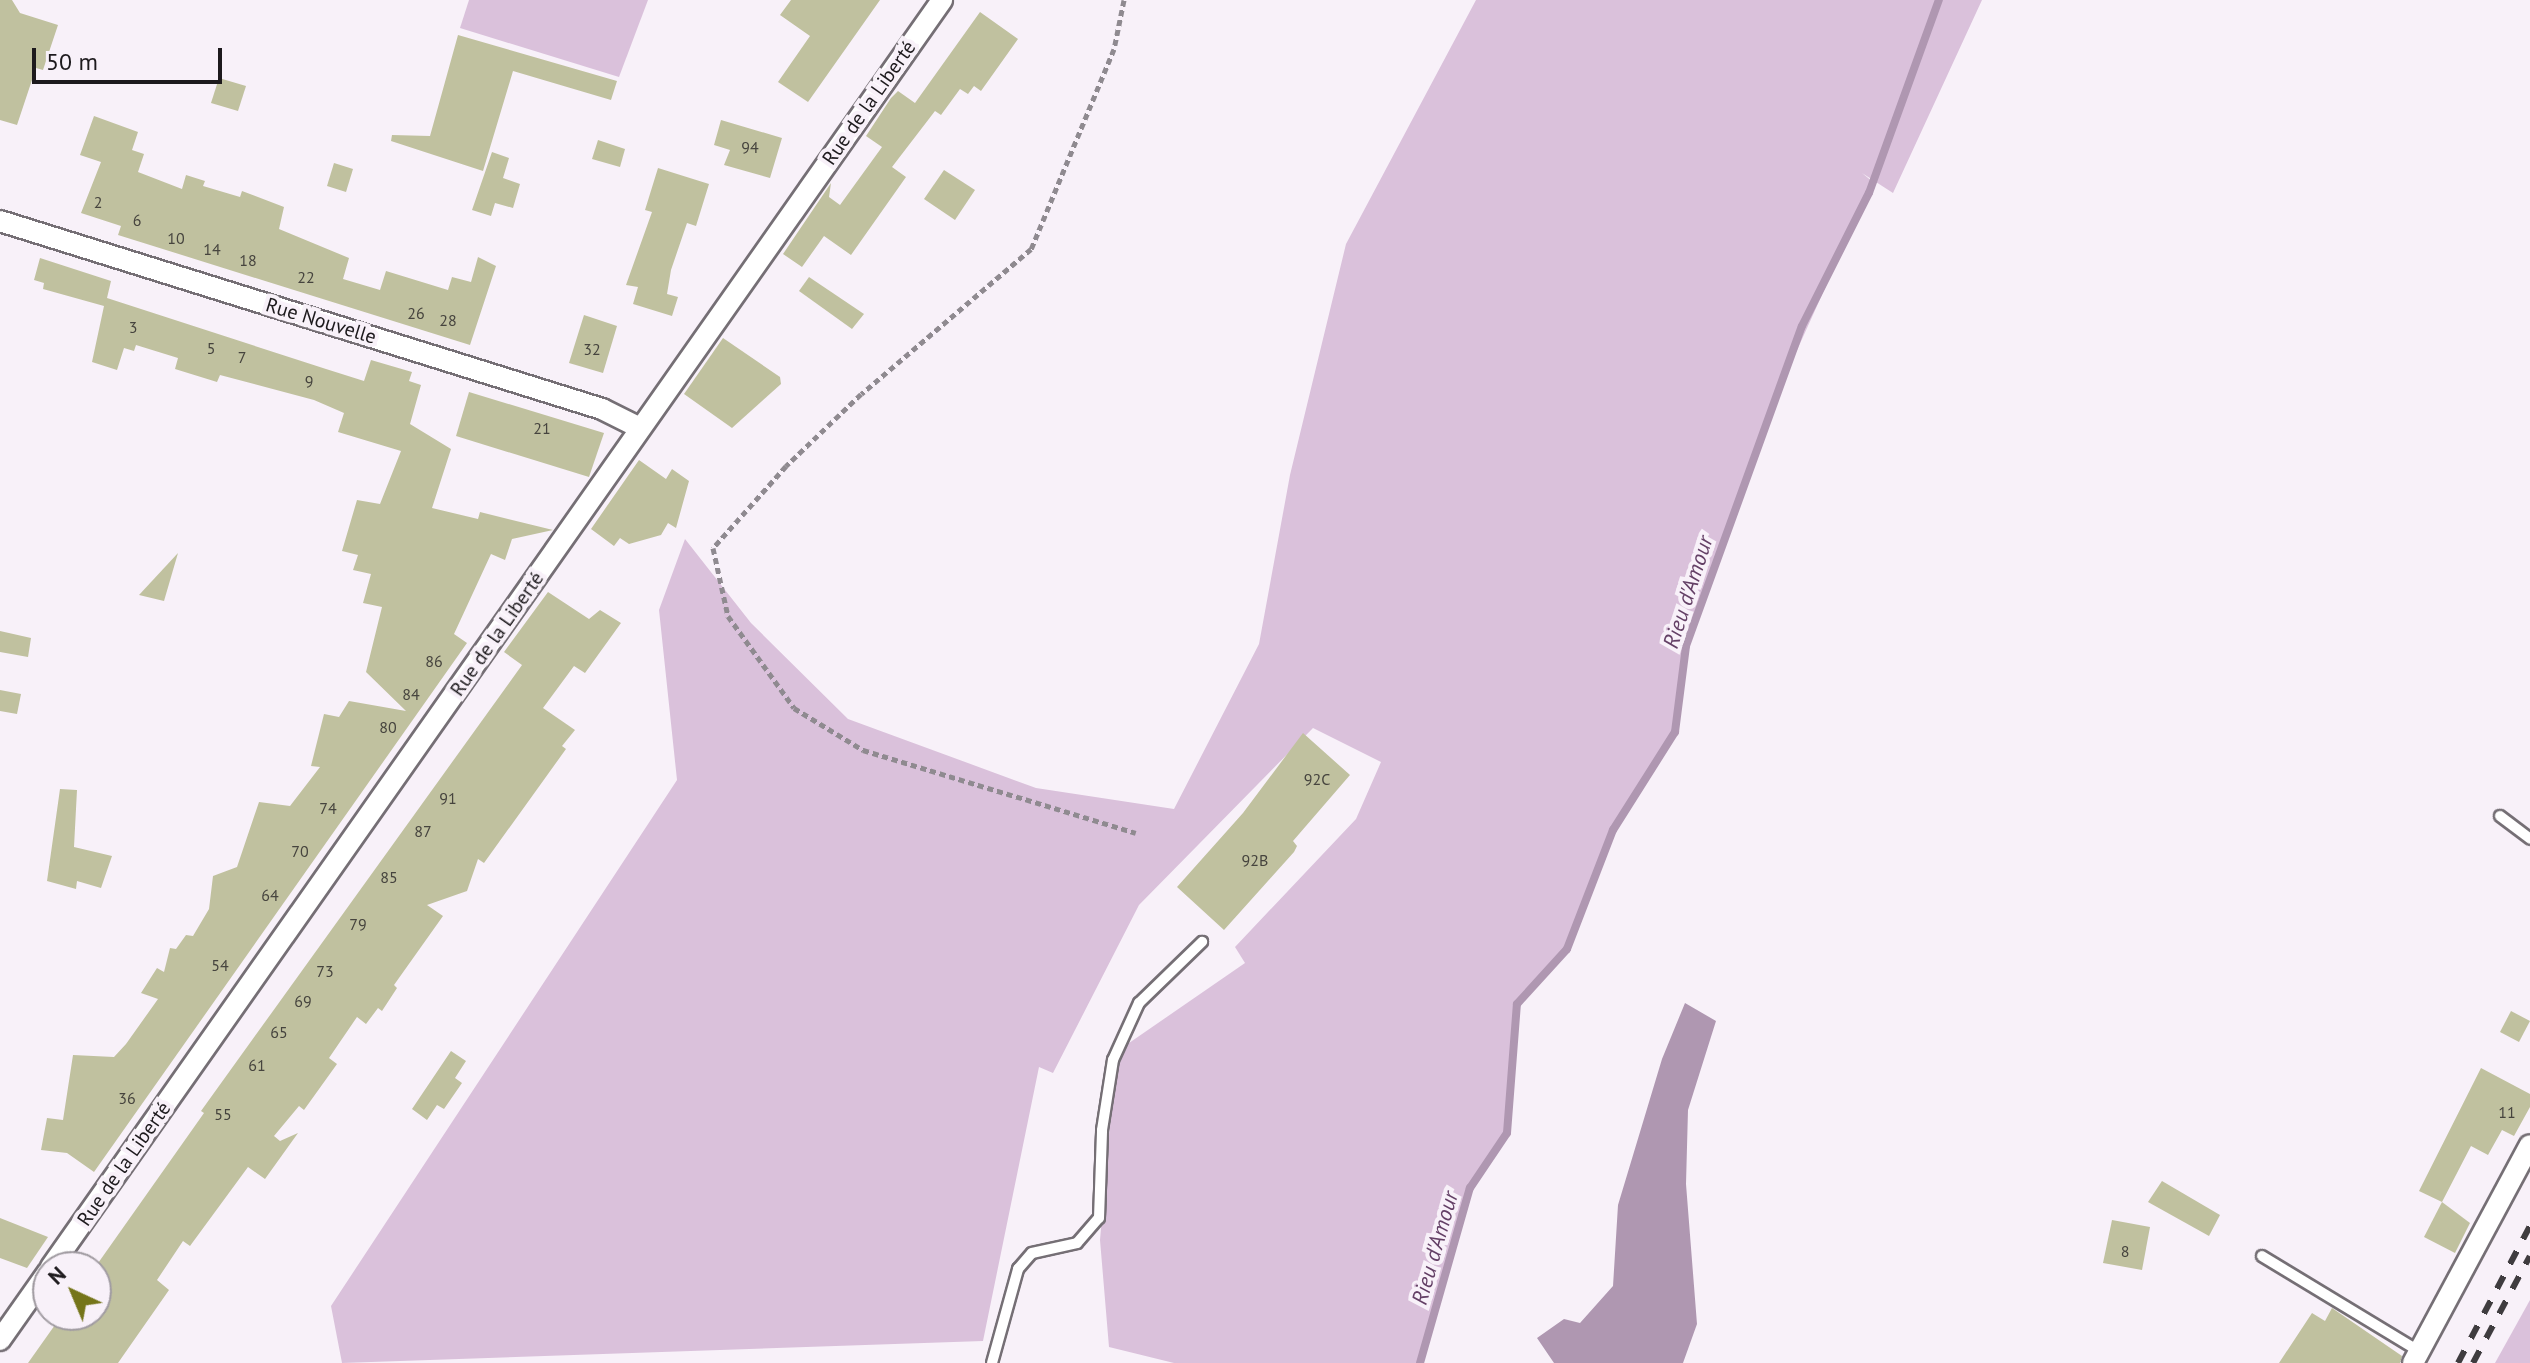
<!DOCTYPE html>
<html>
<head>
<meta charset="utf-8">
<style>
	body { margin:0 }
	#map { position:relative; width:2530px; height:1363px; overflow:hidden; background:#f8f1f9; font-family:"PT Sans",sans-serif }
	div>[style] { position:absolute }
	.green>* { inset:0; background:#dac1db }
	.water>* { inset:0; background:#af97b1 }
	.stream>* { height:8px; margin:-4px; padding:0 4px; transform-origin:4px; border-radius:4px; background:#af97b1 }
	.building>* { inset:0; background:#c0c19f }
	.path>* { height:5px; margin-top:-2.5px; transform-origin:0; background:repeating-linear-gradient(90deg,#8f8a90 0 6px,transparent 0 10px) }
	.roads { filter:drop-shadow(2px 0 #756f75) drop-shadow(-2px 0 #756f75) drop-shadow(0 2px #756f75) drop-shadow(0 -2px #756f75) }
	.service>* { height:10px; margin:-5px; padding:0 5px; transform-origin:5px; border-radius:5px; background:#fff }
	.minor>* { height:20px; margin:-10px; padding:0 10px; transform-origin:10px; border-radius:10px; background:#fff }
	.rail>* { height:6px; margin-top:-3px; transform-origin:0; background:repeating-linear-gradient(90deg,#3f3c3f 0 14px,transparent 0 28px) }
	span { translate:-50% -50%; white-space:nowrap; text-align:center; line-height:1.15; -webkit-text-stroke:8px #f8f1f9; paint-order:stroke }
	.number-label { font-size:16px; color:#46443e }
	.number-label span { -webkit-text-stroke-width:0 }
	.street-label { font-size:20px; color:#1d1a1d }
	.water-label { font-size:22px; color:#644066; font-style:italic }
	.north { position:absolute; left:32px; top:1251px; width:80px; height:80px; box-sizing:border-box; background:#f8f1f9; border:2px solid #a09ba1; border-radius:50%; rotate:316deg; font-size:22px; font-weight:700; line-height:32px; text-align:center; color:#1d1a1d }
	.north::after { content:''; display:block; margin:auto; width:28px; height:36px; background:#75751a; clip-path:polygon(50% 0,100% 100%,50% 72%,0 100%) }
	.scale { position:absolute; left:32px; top:48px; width:190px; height:36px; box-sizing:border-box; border:4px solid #1d1a1d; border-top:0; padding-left:10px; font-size:24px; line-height:28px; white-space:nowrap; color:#1d1a1d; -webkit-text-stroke:6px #f8f1f9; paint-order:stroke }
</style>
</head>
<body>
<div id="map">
	<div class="green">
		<i style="clip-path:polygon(469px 0,648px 0,619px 77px,460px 28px)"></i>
		<i style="clip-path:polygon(1476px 0,1982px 0,1893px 193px,1862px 173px,1873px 182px,1784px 379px,1686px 646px,1675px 732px,1610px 839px,1567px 949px,1517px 1004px,1507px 1133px,1470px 1188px,1420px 1363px,1174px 1363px,1109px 1347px,1100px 1240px,1116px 1052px,1245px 963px,1235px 947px,1356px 819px,1381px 762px,1313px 728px,1139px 905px,1053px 1073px,1039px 1067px,983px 1341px,342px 1363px,331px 1306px,677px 780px,659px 610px,685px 539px,751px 623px,848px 719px,1036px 788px,1174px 809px,1259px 644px,1290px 475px,1346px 244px)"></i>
		<i style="clip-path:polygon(2530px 1300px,2530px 1363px,2495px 1363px)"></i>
	</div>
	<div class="water">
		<i style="clip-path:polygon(1685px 1003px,1716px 1021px,1688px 1110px,1686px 1184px,1697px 1324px,1683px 1363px,1554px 1363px,1537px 1338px,1564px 1319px,1580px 1323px,1613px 1286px,1618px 1205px,1662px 1059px)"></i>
	</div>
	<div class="stream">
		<i style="left:1420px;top:1363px;width:182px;rotate:-74.1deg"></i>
		<i style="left:1470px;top:1188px;width:66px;rotate:-56.1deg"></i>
		<i style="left:1507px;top:1133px;width:129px;rotate:-85.6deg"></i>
		<i style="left:1517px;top:1004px;width:74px;rotate:-47.7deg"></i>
		<i style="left:1567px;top:949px;width:128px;rotate:-68.9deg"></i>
		<i style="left:1613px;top:830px;width:116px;rotate:-57.7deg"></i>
		<i style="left:1675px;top:732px;width:87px;rotate:-82.7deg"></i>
		<i style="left:1686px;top:646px;width:340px;rotate:-70.1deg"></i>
		<i style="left:1802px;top:326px;width:149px;rotate:-63.3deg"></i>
		<i style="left:1869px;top:193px;width:205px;rotate:-70.1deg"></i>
	</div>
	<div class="building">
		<i style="clip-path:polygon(0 0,12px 0,20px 13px,58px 25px,43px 70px,36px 68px,17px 125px,0 120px)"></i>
		<i style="clip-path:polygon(791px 0,880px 0,808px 102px,778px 82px,810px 36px,780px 15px)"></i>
		<i style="clip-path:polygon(980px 12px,1018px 39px,981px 91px,974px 86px,968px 94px,960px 89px,941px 115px,935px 111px,892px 167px,906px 177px,851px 255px,824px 236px,802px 267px,783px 254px,831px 183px,829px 197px,840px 205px,882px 147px,866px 136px,891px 98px,898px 91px,915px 103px)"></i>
		<i style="clip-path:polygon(458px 35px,617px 81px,611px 100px,513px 71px,483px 171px,391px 141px,392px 135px,430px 136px)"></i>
		<i style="clip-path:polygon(219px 78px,246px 86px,238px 111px,211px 103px)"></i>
		<i style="clip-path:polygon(94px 116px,138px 132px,132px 150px,144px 154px,138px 172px,182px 189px,186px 175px,205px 181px,203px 186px,240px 197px,242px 191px,284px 207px,279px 229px,349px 258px,343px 279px,380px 290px,386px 271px,448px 290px,452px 277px,471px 282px,478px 257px,496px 266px,470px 345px,118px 235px,121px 226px,81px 213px,101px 162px,80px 155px)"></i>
		<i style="clip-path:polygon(721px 120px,782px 138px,770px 178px,724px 165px,730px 150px,714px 145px)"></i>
		<i style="clip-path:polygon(598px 140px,625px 149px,620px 167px,592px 159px)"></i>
		<i style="clip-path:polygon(492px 152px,509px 158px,503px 178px,520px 184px,513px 208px,495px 203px,491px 216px,472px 210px)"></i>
		<i style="clip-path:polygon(334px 163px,353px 169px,346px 192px,327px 186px)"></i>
		<i style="clip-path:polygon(658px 168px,709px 184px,696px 226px,687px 223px,671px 270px,667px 294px,678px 297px,672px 316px,633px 304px,638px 287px,626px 285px,652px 212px,645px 210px)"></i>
		<i style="clip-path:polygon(944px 170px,975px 190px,955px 220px,924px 199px)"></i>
		<i style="clip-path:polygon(40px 258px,111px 281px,107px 298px,326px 369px,364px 381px,371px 360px,412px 372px,409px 381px,421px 385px,410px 424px,451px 449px,432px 508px,478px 519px,480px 512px,553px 530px,512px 539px,505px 560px,491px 554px,454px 634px,467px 643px,94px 1172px,67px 1153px,41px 1150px,47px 1118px,63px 1120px,73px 1055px,114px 1057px,126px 1044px,158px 999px,141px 993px,157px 968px,164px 972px,170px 948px,176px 949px,186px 935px,193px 936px,209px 909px,213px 876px,237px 867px,259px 802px,290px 806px,320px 767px,311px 766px,324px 714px,339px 717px,349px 701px,406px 711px,366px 672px,382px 607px,363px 603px,371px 574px,353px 570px,358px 555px,342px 551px,357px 500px,380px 504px,401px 451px,338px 432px,344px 413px,314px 400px,220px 375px,217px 382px,175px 369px,178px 358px,136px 345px,134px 351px,124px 348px,117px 370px,92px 362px,104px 306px,43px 289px,44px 283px,34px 280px)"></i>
		<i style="clip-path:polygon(809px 277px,864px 314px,852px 329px,799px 291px)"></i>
		<i style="clip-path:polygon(584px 315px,617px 326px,603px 373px,569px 363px)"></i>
		<i style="clip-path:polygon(723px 338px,780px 377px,781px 384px,732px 428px,684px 394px)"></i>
		<i style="clip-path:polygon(469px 392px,604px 433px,589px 477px,456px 436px)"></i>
		<i style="clip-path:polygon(639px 460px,666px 479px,672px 469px,689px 481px,676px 528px,668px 523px,661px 535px,629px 544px,620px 538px,614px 546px,591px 529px)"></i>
		<i style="clip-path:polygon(178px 553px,164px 601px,139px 595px)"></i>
		<i style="clip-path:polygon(548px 592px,589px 619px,600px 610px,621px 623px,585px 673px,574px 666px,543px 708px,575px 730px,562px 746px,566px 749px,484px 863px,478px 859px,467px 891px,427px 905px,443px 916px,394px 985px,397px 988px,382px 1011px,378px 1008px,366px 1024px,357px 1017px,329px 1058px,337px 1064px,304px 1110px,299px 1106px,274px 1136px,280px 1141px,298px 1133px,265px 1179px,248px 1167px,190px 1246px,183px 1241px,157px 1280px,169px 1290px,118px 1363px,28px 1363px,62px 1315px,96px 1315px,96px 1266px,204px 1113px,201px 1111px,522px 665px,504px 652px)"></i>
		<i style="clip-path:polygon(0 631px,31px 638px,28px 657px,0 652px)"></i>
		<i style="clip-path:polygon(0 690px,21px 694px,17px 714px,0 711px)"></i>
		<i style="clip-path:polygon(1303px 733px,1350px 775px,1293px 841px,1297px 846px,1294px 852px,1224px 930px,1177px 887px,1243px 813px)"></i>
		<i style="clip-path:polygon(60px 789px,77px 790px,74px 847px,112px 856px,101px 888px,77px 881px,76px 889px,47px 881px)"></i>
		<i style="clip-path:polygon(2511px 1011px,2530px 1021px,2519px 1042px,2500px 1032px)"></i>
		<i style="clip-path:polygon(451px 1051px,466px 1061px,455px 1078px,462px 1083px,444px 1109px,437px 1105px,427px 1120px,412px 1109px)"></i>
		<i style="clip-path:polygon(2481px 1068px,2530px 1094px,2530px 1107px,2514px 1136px,2502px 1130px,2488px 1155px,2471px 1146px,2442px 1202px,2419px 1191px)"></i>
		<i style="clip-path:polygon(2162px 1181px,2220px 1215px,2209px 1236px,2148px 1202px)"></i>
		<i style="clip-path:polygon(2442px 1202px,2470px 1223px,2455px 1253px,2424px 1237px)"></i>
		<i style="clip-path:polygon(0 1218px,48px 1237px,27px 1268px,0 1258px)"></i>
		<i style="clip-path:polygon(2112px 1220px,2150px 1227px,2142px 1270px,2103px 1263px)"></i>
		<i style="clip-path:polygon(2332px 1308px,2402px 1356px,2400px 1363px,2279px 1363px,2312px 1313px,2325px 1321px)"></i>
	</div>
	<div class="path">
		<i style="left:1124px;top:0;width:50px;rotate:101.5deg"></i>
		<i style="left:1114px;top:49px;width:217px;rotate:112.5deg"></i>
		<i style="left:1031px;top:249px;width:223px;rotate:139.5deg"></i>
		<i style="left:861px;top:394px;width:104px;rotate:136.2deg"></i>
		<i style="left:786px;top:466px;width:110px;rotate:131.7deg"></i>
		<i style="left:713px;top:548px;width:70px;rotate:77.6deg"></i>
		<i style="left:728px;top:616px;width:113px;rotate:54.3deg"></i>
		<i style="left:794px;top:708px;width:81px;rotate:31.3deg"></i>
		<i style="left:863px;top:750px;width:285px;rotate:16.9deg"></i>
	</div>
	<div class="roads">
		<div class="service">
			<i style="left:2500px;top:816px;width:38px;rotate:37deg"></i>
			<i style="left:2262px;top:1256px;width:184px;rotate:31.2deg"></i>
			<i style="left:992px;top:1363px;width:98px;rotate:-74.5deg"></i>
			<i style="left:1018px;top:1269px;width:21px;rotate:-49deg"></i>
			<i style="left:1032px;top:1253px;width:46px;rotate:-12.5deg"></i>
			<i style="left:1077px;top:1243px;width:33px;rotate:-49deg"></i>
			<i style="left:1099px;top:1218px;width:88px;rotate:-88deg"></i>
			<i style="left:1102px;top:1130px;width:71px;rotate:-81.1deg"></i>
			<i style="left:1113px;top:1060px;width:63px;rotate:-65.5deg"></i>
			<i style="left:1139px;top:1003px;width:88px;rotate:-44.1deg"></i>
		</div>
		<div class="minor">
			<i style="left:0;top:221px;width:631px;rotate:17.34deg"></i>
			<i style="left:602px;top:409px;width:42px;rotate:26.6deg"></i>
			<i style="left:51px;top:1267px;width:1549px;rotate:-54.88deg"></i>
			<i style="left:0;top:1340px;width:83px;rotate:-54.8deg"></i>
			<i style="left:2413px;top:1363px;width:247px;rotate:-61.8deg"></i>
		</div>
	</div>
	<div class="rail">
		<i style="left:2458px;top:1363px;width:155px;rotate:-62.3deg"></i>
		<i style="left:2473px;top:1363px;width:121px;rotate:-62deg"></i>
	</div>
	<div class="number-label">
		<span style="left:750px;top:147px">94</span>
		<span style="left:98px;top:202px">2</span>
		<span style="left:137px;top:220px">6</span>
		<span style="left:176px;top:238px">10</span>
		<span style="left:212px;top:249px">14</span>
		<span style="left:248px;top:260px">18</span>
		<span style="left:306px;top:277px">22</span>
		<span style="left:416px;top:313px">26</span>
		<span style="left:448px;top:320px">28</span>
		<span style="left:133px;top:327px">3</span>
		<span style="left:211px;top:348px">5</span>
		<span style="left:592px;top:349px">32</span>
		<span style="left:242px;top:357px">7</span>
		<span style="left:309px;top:381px">9</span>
		<span style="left:542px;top:428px">21</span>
		<span style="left:434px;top:661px">86</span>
		<span style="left:411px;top:694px">84</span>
		<span style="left:388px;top:727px">80</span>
		<span style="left:1317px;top:779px">92C</span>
		<span style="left:448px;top:798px">91</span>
		<span style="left:328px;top:808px">74</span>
		<span style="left:423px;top:831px">87</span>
		<span style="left:300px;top:851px">70</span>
		<span style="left:1255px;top:860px">92B</span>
		<span style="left:389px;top:877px">85</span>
		<span style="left:270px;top:895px">64</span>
		<span style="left:358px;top:924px">79</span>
		<span style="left:220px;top:965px">54</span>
		<span style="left:325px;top:971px">73</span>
		<span style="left:303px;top:1001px">69</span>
		<span style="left:279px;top:1032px">65</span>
		<span style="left:257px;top:1065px">61</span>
		<span style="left:127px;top:1098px">36</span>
		<span style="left:2507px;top:1112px">11</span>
		<span style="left:223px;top:1114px">55</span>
		<span style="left:2125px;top:1251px">8</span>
	</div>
	<div class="street-label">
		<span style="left:869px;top:103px;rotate:-55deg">Rue de la Liberté</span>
		<span style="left:321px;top:321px;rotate:17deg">Rue Nouvelle</span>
		<span style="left:497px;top:634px;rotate:-55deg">Rue de la Liberté</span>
		<span style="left:124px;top:1164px;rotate:-55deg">Rue de la Liberté</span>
	</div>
	<div class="water-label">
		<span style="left:1688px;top:592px;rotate:-72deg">Rieu d'Amour</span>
		<span style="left:1435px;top:1248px;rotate:-74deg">Rieu d'Amour</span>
	</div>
	<div class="north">N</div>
	<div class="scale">50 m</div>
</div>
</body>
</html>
